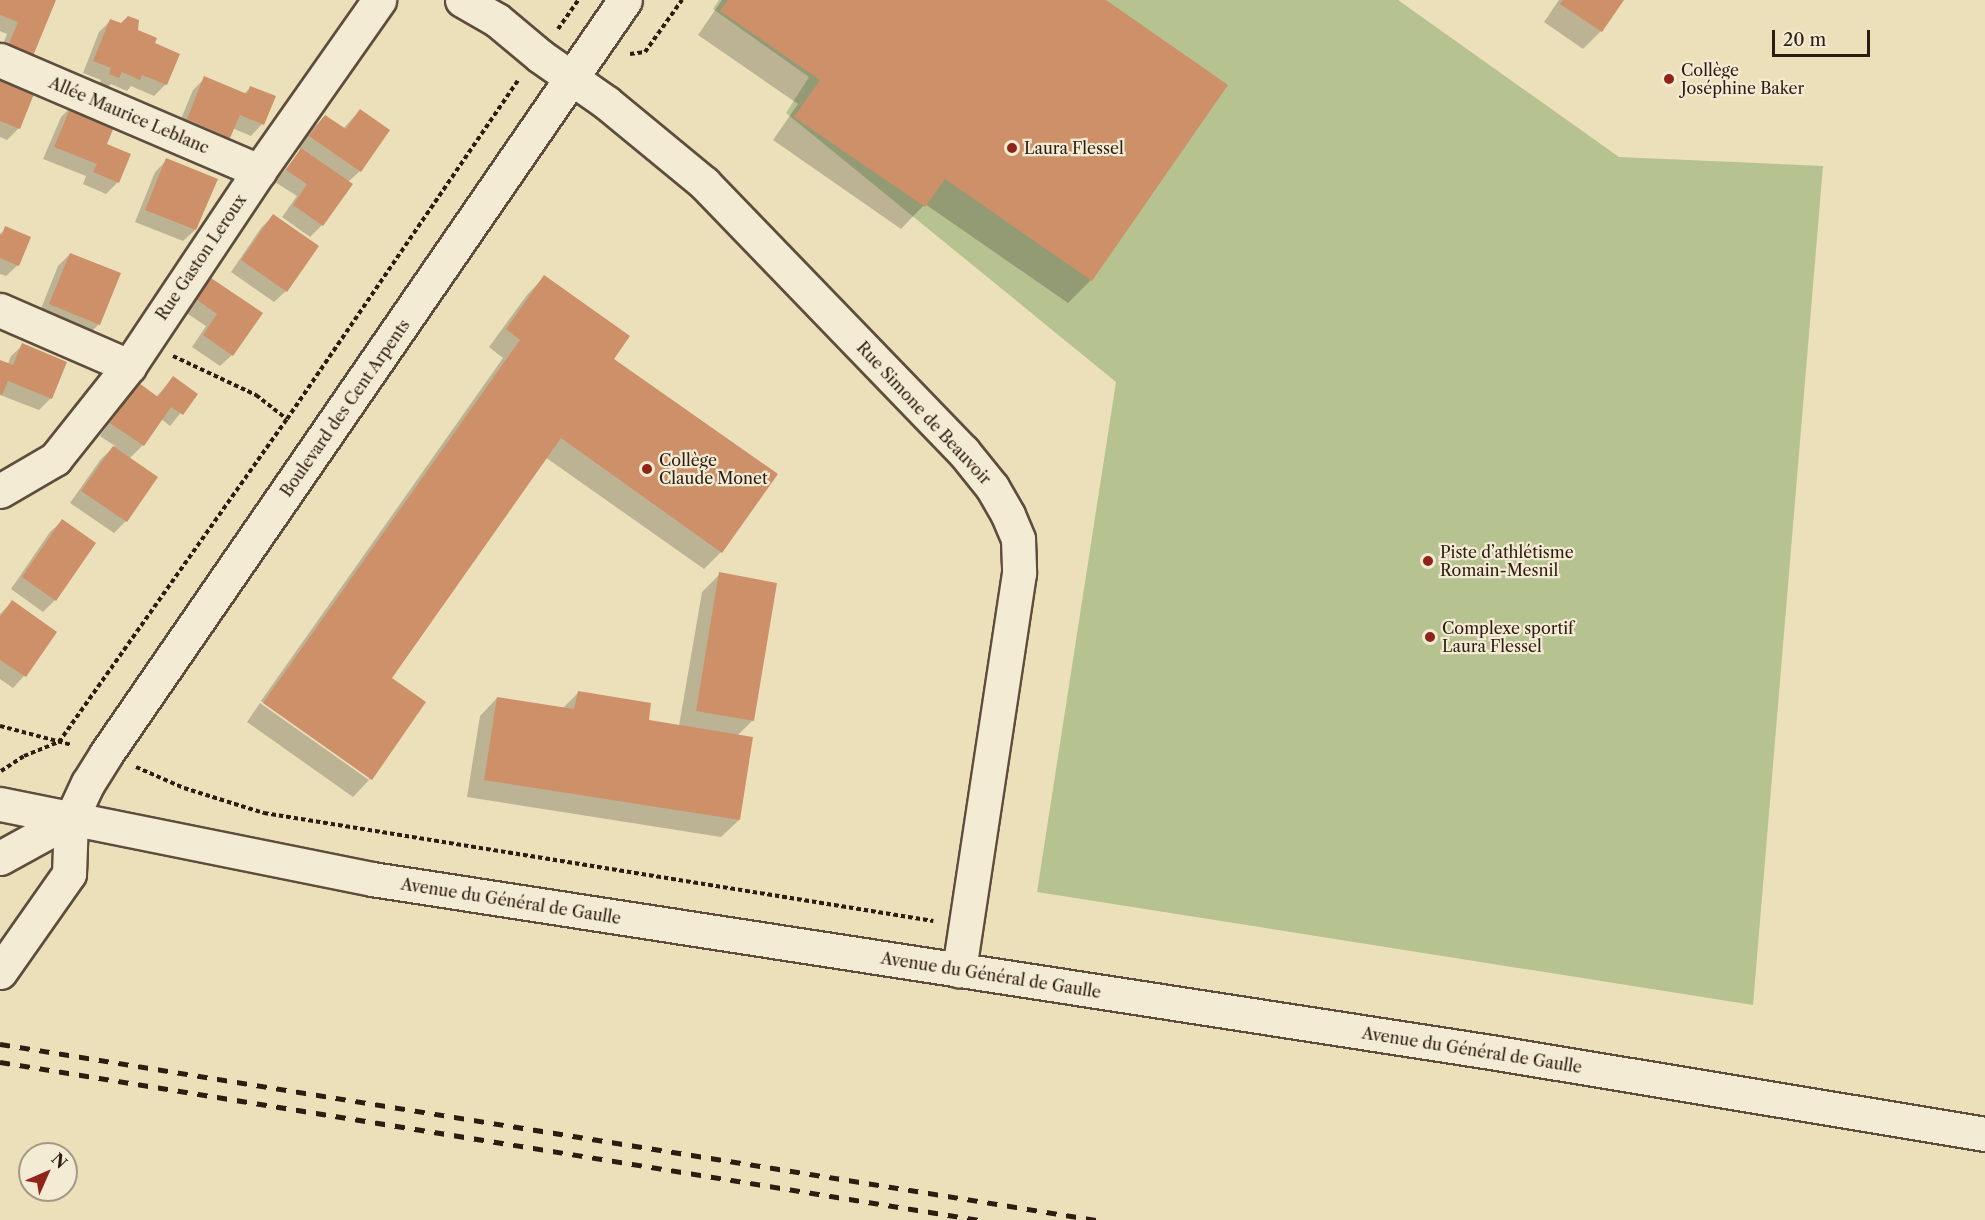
<!DOCTYPE html>
<html>
<head>
<meta charset="utf-8">
<style>
	body { margin:0 }
	#map { position:relative; width:1985px; height:1220px; overflow:hidden; background:#ece0bb; font-family:"Libre Caslon Text",serif }
	div>[style] { position:absolute }
	.green>* { inset:0; background:#b7c291 }
	.shadow>* { inset:0; background:#0003 }
	.building>* { inset:0; background:#cd9069 }
	.path>* { height:4px; margin-top:-2px; transform-origin:0; background:repeating-linear-gradient(90deg,#2e1c11 0 4.5px,transparent 0 7.5px) }
	.roads { filter:drop-shadow(2px 0 #5e4d3c) drop-shadow(-2px 0 #5e4d3c) drop-shadow(0 2px #5e4d3c) drop-shadow(0 -2px #5e4d3c) }
	.minor>* { height:33px; margin:-16.5px; padding:0 16.5px; transform-origin:16.5px; border-radius:16.5px; background:#f3ebd3 }
	.tertiary>* { height:33px; margin:-16.5px; padding:0 16.5px; transform-origin:16.5px; border-radius:16.5px; background:#f3ebd3 }
	.secondary>* { height:33px; margin:-16.5px; padding:0 16.5px; transform-origin:16.5px; border-radius:16.5px; background:#f3ebd3 }
	.rail>* { height:4.5px; margin-top:-2.25px; transform-origin:0; background:repeating-linear-gradient(90deg,#2e1c11 0 10px,transparent 0 20px) }
	.dots>* { width:16px; height:16px; translate:-50% -50%; box-sizing:border-box; border:3px solid #f3ebd3; border-radius:50% }
	span { translate:-50% -50%; white-space:nowrap; text-align:center; line-height:1.15; -webkit-text-stroke:4.5px #f3ebd3; paint-order:stroke }
	.poi-label { font-size:16px; color:#2e1c11 }
	.left { translate:0 -50%; text-align:left }
	.street-label { font-size:16px; color:#2e1c11 }
	.north { position:absolute; left:18px; top:1142px; width:60px; height:60px; box-sizing:border-box; background:#f3ebd3; border:2px solid #a49885; border-radius:50%; rotate:45deg; font-size:16px; font-weight:700; line-height:24px; text-align:center; color:#2e1c11 }
	.north::after { content:''; display:block; margin:auto; width:21px; height:27px; background:#8f2418; clip-path:polygon(50% 0,100% 100%,50% 72%,0 100%) }
	.scale { position:absolute; left:1772px; top:30px; width:98px; height:27px; box-sizing:border-box; border:3px solid #2e1c11; border-top:0; padding-left:8px; font-size:18px; line-height:21px; white-space:nowrap; color:#2e1c11; -webkit-text-stroke:4px #f3ebd3; paint-order:stroke }
</style>
</head>
<body>
<div id="map">
	<div class="green">
		<i style="clip-path:polygon(719px 0,1398px 0,1619px 157px,1823px 166px,1753px 1005px,1037px 892px,1116px 382px,786px 113px,809px 77px,713px 9px)"></i>
	</div>
	<div class="shadow">
		<i style="clip-path:polygon(0 0,54px 0,32px 55px,20px 67px,0 52px,7px 34px,0 31px)"></i>
		<i style="clip-path:polygon(722px 0,1103px 0,1091px 280px,1068px 303px,925px 204px,901px 229px,773px 140px,798px 104px,698px 35px)"></i>
		<i style="clip-path:polygon(1559px 0,1623px 0,1601px 31px,1583px 49px,1544px 22px)"></i>
		<i style="clip-path:polygon(111px 20px,153px 44px,166px 84px,154px 96px,131px 86px,127px 91px,111px 84px,106px 89px,98px 86px,101px 80px,83px 73px,99px 32px)"></i>
		<i style="clip-path:polygon(0 76px,19px 128px,7px 140px,0 137px)"></i>
		<i style="clip-path:polygon(205px 78px,244px 94px,250px 88px,274px 97px,262px 124px,251px 136px,232px 128px,229px 137px,217px 148px,176px 131px,193px 90px)"></i>
		<i style="clip-path:polygon(72px 106px,105px 145px,118px 182px,106px 194px,83px 184px,86px 176px,43px 159px,61px 117px)"></i>
		<i style="clip-path:polygon(360px 110px,360px 171px,348px 182px,322px 225px,310px 237px,282px 217px,297px 196px,275px 182px,301px 150px,299px 148px,313px 128px,325px 116px,343px 129px)"></i>
		<i style="clip-path:polygon(167px 160px,195px 230px,183px 241px,135px 222px,155px 172px)"></i>
		<i style="clip-path:polygon(273px 216px,286px 291px,274px 302px,231px 272px,261px 228px)"></i>
		<i style="clip-path:polygon(6px 228px,18px 265px,6px 276px,0 274px,0 234px)"></i>
		<i style="clip-path:polygon(70px 254px,99px 324px,87px 336px,38px 316px,58px 266px)"></i>
		<i style="clip-path:polygon(544px 277px,721px 552px,704px 569px,545px 457px,390px 678px,424px 703px,369px 780px,369px 777px,261px 701px,503px 358px,489px 347px,527px 295px)"></i>
		<i style="clip-path:polygon(211px 280px,232px 355px,220px 366px,192px 347px,206px 326px,185px 312px)"></i>
		<i style="clip-path:polygon(23px 345px,51px 398px,39px 410px,0 395px,0 361px,8px 364px,11px 356px)"></i>
		<i style="clip-path:polygon(173px 378px,196px 394px,170px 426px,161px 419px,143px 445px,129px 459px,156px 477px,126px 521px,114px 533px,70px 503px,101px 459px,115px 446px,100px 436px,127px 397px,139px 385px,156px 397px)"></i>
		<i style="clip-path:polygon(62px 521px,55px 600px,43px 612px,11px 589px,50px 532px)"></i>
		<i style="clip-path:polygon(720px 574px,752px 721px,737px 736px,739px 820px,721px 837px,467px 797px,480px 716px,497px 698px,562px 709px,578px 693px,647px 721px,679px 726px,702px 592px)"></i>
		<i style="clip-path:polygon(12px 602px,55px 632px,24px 676px,13px 688px,0 679px,0 614px)"></i>
		<i style="clip-path:polygon(260px 703px,369px 780px,353px 797px,247px 722px)"></i>
	</div>
	<div class="building">
		<i style="clip-path:polygon(0 0,56px 0,33px 56px,8px 46px,18px 22px,0 15px)"></i>
		<i style="clip-path:polygon(728px 0,1106px 0,1228px 85px,1092px 281px,945px 179px,925px 207px,794px 117px,820px 80px,720px 11px)"></i>
		<i style="clip-path:polygon(1563px 0,1624px 0,1602px 32px,1560px 4px)"></i>
		<i style="clip-path:polygon(128px 16px,139px 20px,138px 30px,157px 38px,155px 43px,180px 54px,167px 85px,142px 75px,140px 80px,122px 72px,119px 78px,109px 74px,111px 68px,93px 61px,110px 19px,121px 23px)"></i>
		<i style="clip-path:polygon(0 74px,36px 89px,20px 129px,0 121px)"></i>
		<i style="clip-path:polygon(204px 76px,247px 94px,250px 86px,276px 96px,264px 125px,240px 115px,230px 138px,187px 119px)"></i>
		<i style="clip-path:polygon(72px 104px,116px 122px,107px 144px,131px 154px,119px 183px,93px 172px,97px 164px,54px 147px)"></i>
		<i style="clip-path:polygon(360px 109px,390px 130px,361px 172px,309px 136px,325px 115px,346px 129px)"></i>
		<i style="clip-path:polygon(301px 148px,353px 184px,323px 226px,293px 205px,307px 184px,286px 170px)"></i>
		<i style="clip-path:polygon(166px 158px,218px 179px,196px 230px,145px 210px)"></i>
		<i style="clip-path:polygon(273px 214px,319px 246px,287px 292px,241px 260px)"></i>
		<i style="clip-path:polygon(5px 226px,31px 237px,19px 266px,0 258px,0 234px,2px 235px)"></i>
		<i style="clip-path:polygon(70px 253px,121px 273px,100px 325px,49px 304px)"></i>
		<i style="clip-path:polygon(544px 275px,630px 336px,614px 359px,778px 474px,722px 553px,561px 438px,392px 678px,426px 702px,372px 780px,263px 703px,520px 340px,506px 329px)"></i>
		<i style="clip-path:polygon(211px 278px,263px 313px,233px 356px,203px 335px,217px 314px,196px 299px)"></i>
		<i style="clip-path:polygon(22px 343px,67px 362px,52px 399px,8px 381px,2px 395px,0 394px,0 360px,13px 365px)"></i>
		<i style="clip-path:polygon(173px 376px,198px 394px,183px 415px,171px 407px,144px 446px,110px 423px,139px 383px,158px 397px)"></i>
		<i style="clip-path:polygon(113px 446px,158px 477px,127px 522px,81px 491px)"></i>
		<i style="clip-path:polygon(62px 519px,96px 543px,56px 601px,22px 577px)"></i>
		<i style="clip-path:polygon(719px 572px,777px 583px,754px 721px,696px 711px)"></i>
		<i style="clip-path:polygon(12px 600px,57px 632px,26px 677px,0 660px,0 617px)"></i>
		<i style="clip-path:polygon(578px 691px,651px 703px,649px 720px,753px 737px,740px 820px,484px 780px,497px 697px,574px 709px)"></i>
	</div>
	<div class="path">
		<i style="left:558px;top:29px;width:35px;rotate:-55deg"></i>
		<i style="left:630px;top:54px;width:15px;rotate:-8deg"></i>
		<i style="left:645px;top:52px;width:64px;rotate:-54.6deg"></i>
		<i style="left:173px;top:356px;width:92px;rotate:25.2deg"></i>
		<i style="left:256px;top:395px;width:39px;rotate:38deg"></i>
		<i style="left:0;top:726px;width:74px;rotate:14.8deg"></i>
		<i style="left:136px;top:767px;width:52px;rotate:23.6deg"></i>
		<i style="left:184px;top:788px;width:84px;rotate:17.4deg"></i>
		<i style="left:264px;top:813px;width:678px;rotate:9.17deg"></i>
		<i style="left:1px;top:771px;width:27px;rotate:-33deg"></i>
		<i style="left:24px;top:756px;width:38px;rotate:-22deg"></i>
		<i style="left:59px;top:742px;width:395px;rotate:-54.8deg"></i>
		<i style="left:287px;top:419px;width:410px;rotate:-55.7deg"></i>
	</div>
	<div class="roads">
		<div class="minor">
			<i style="left:462px;top:0;width:40px;rotate:29.7deg"></i>
			<i style="left:497px;top:20px;width:56px;rotate:39.9deg"></i>
			<i style="left:540px;top:56px;width:82px;rotate:35deg"></i>
			<i style="left:607px;top:103px;width:126px;rotate:39.5deg"></i>
			<i style="left:704px;top:183px;width:373px;rotate:46deg"></i>
			<i style="left:963px;top:451px;width:46px;rotate:51.1deg"></i>
			<i style="left:992px;top:487px;width:32px;rotate:60deg"></i>
			<i style="left:1008px;top:515px;width:26px;rotate:67deg"></i>
			<i style="left:1018px;top:539px;width:34px;rotate:88deg"></i>
			<i style="left:1019px;top:573px;width:402px;rotate:98.6deg"></i>
			<i style="left:0;top:60px;width:282px;rotate:23.2deg"></i>
			<i style="left:0;top:310px;width:141px;rotate:23.5deg"></i>
			<i style="left:0;top:491px;width:64px;rotate:-30.2deg"></i>
			<i style="left:55px;top:459px;width:119px;rotate:-51.5deg"></i>
			<i style="left:129px;top:366px;width:234px;rotate:-56.3deg"></i>
			<i style="left:259px;top:171px;width:209px;rotate:-54.9deg"></i>
		</div>
		<div class="tertiary">
			<i style="left:0;top:858px;width:81px;rotate:-28.8deg"></i>
			<i style="left:0;top:972px;width:120px;rotate:-54.9deg"></i>
			<i style="left:69px;top:874px;width:55px;rotate:-87.9deg"></i>
			<i style="left:71px;top:819px;width:40px;rotate:-65deg"></i>
			<i style="left:88px;top:783px;width:34px;rotate:-58deg"></i>
			<i style="left:106px;top:754px;width:915px;rotate:-55.46deg"></i>
		</div>
		<div class="secondary">
			<i style="left:0;top:804px;width:379px;rotate:11.4deg"></i>
			<i style="left:372px;top:879px;width:1132px;rotate:8.79deg"></i>
			<i style="left:1491px;top:1052px;width:501px;rotate:9.42deg"></i>
		</div>
	</div>
	<div class="rail">
		<i style="left:0;top:1044px;width:1110px;rotate:9.12deg"></i>
		<i style="left:0;top:1062px;width:992px;rotate:9.17deg"></i>
	</div>
	<div class="dots">
		<i style="left:1669px;top:79px;background:#8f2418"></i>
		<i style="left:1012px;top:148px;background:#8f2418"></i>
		<i style="left:647px;top:469px;background:#8f2418"></i>
		<i style="left:1428px;top:561px;background:#8f2418"></i>
		<i style="left:1430px;top:637px;background:#8f2418"></i>
	</div>
	<div class="poi-label">
		<span class="left" style="left:1681px;top:79px">Collège<br>Joséphine Baker</span>
		<span class="left" style="left:1024px;top:148px">Laura Flessel</span>
		<span class="left" style="left:659px;top:469px">Collège<br>Claude Monet</span>
		<span class="left" style="left:1440px;top:561px">Piste d’athlétisme<br>Romain-Mesnil</span>
		<span class="left" style="left:1442px;top:637px">Complexe sportif<br>Laura Flessel</span>
	</div>
	<div class="street-label">
		<span style="left:129px;top:115px;rotate:23deg">Allée Maurice Leblanc</span>
		<span style="left:201px;top:257px;rotate:-56deg">Rue Gaston Leroux</span>
		<span style="left:345px;top:408px;rotate:-55deg">Boulevard des Cent Arpents</span>
		<span style="left:924px;top:413px;rotate:47deg">Rue Simone de Beauvoir</span>
		<span style="left:511px;top:901px;rotate:9deg">Avenue du Général de Gaulle</span>
		<span style="left:991px;top:975px;rotate:9deg">Avenue du Général de Gaulle</span>
		<span style="left:1472px;top:1050px;rotate:9deg">Avenue du Général de Gaulle</span>
	</div>
	<div class="north">N</div>
	<div class="scale">20 m</div>
</div>
</body>
</html>
